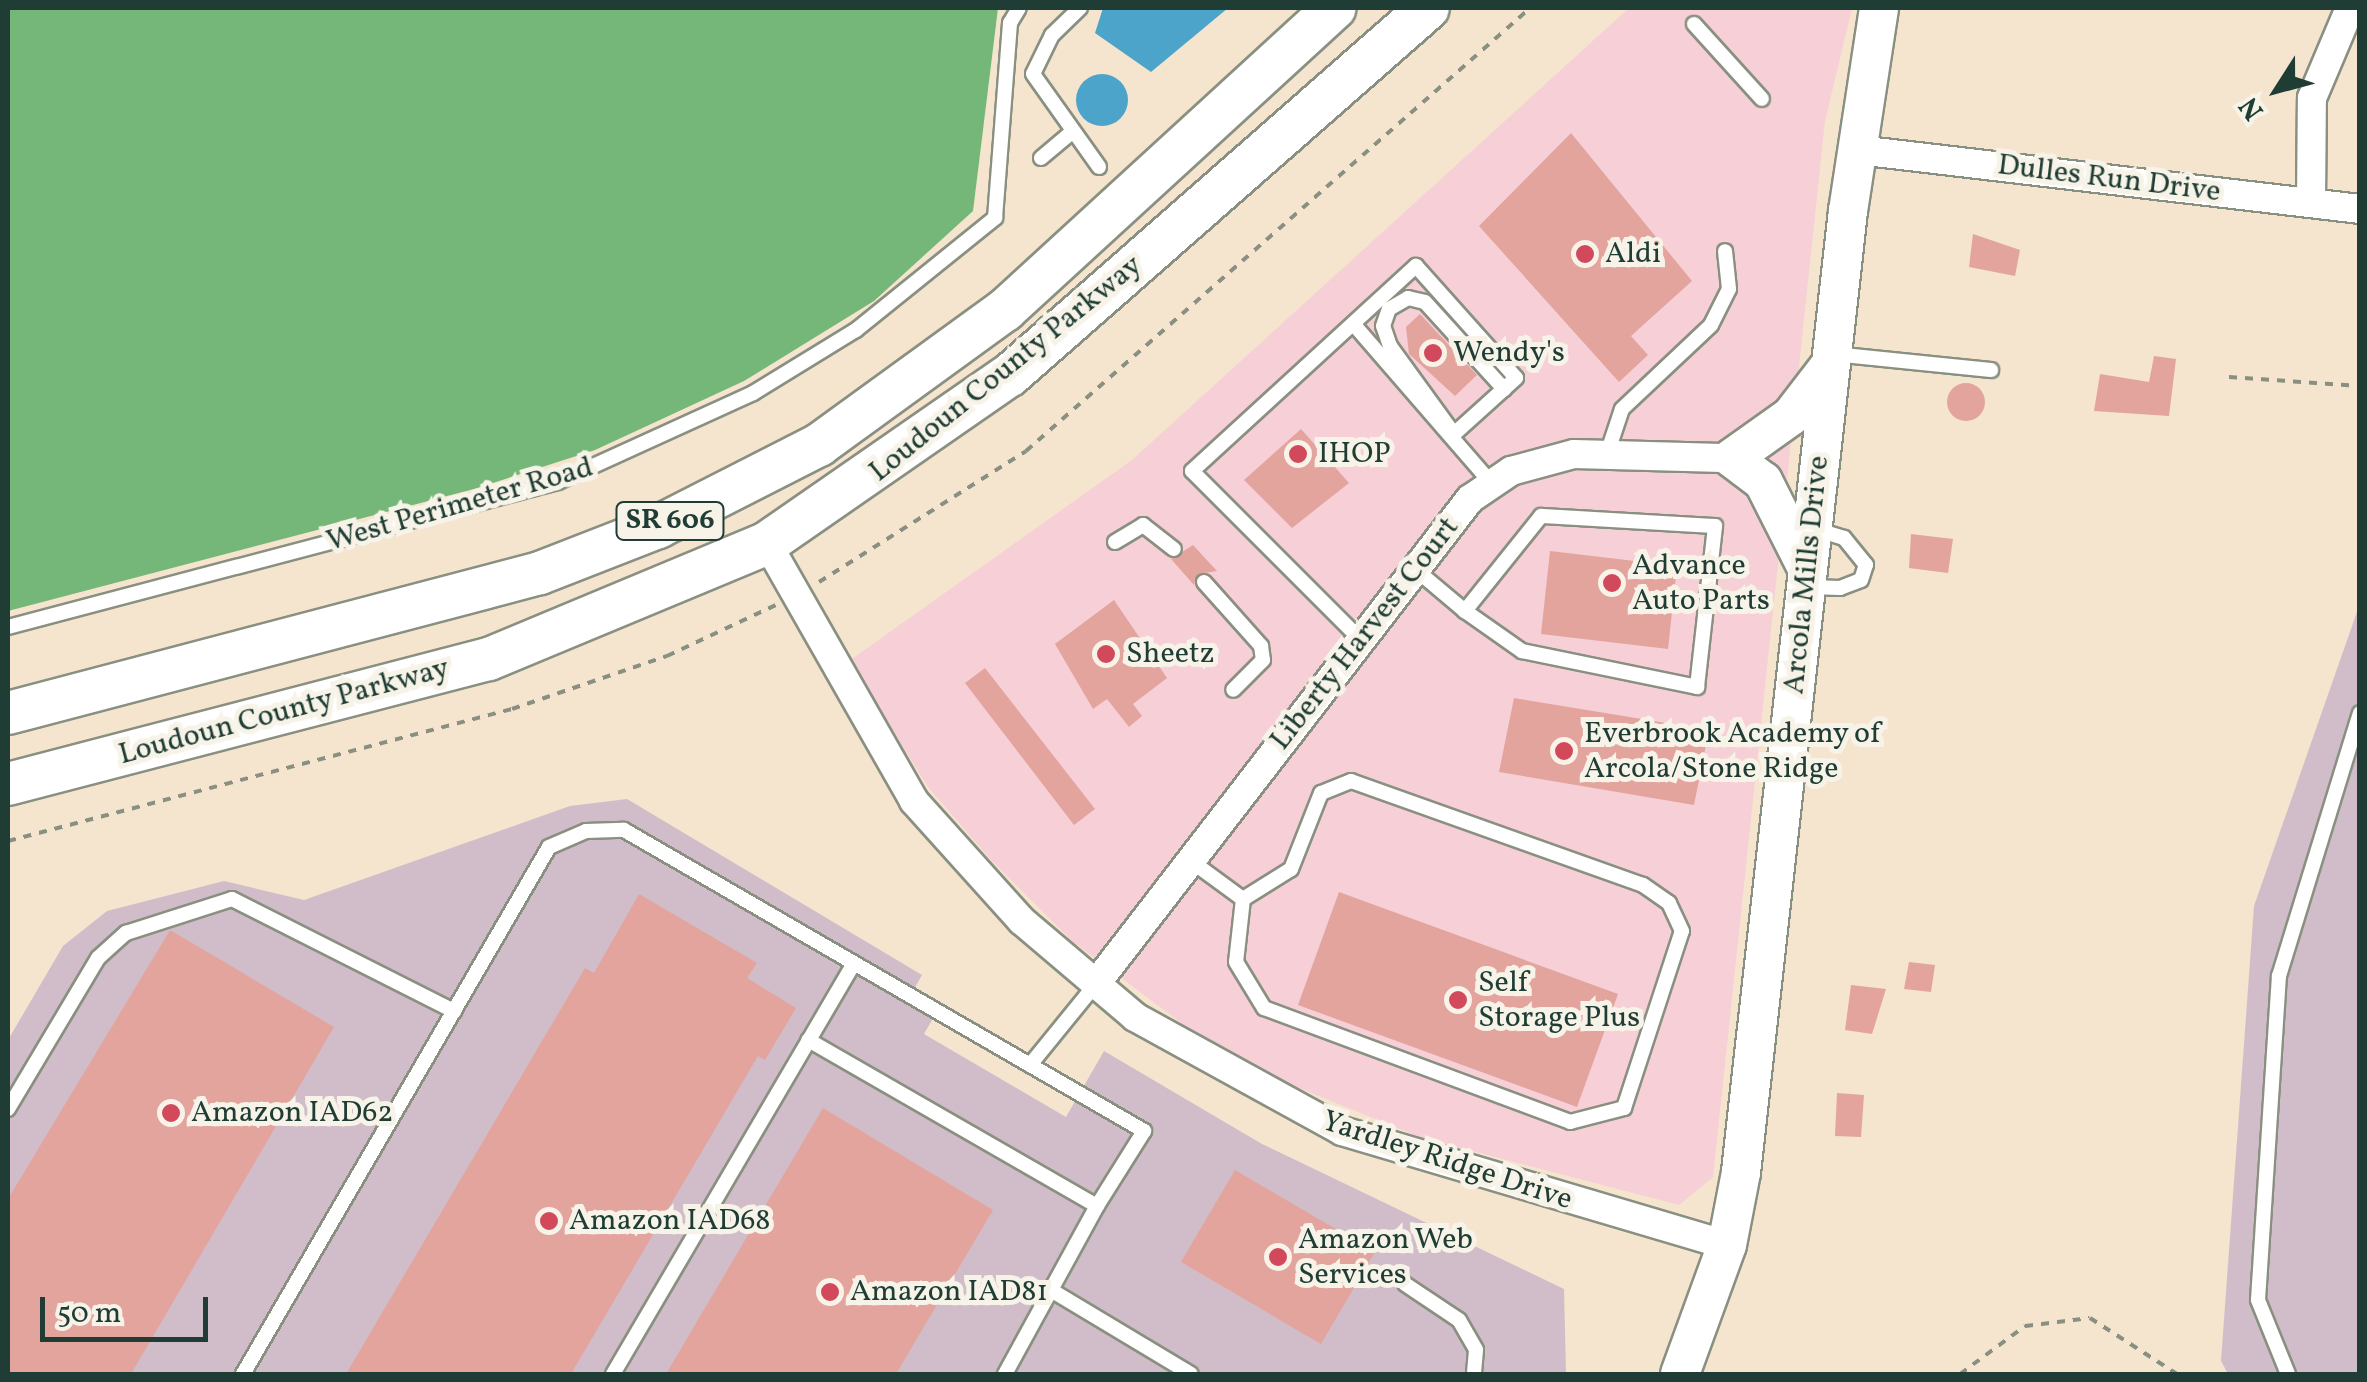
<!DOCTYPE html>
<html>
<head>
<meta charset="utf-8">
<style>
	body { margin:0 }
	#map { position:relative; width:2367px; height:1382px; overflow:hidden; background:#f5e4ce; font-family:Vollkorn,serif }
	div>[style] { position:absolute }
	.built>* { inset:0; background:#f6cfd7 }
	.industrial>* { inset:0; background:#d1bdc9 }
	.forest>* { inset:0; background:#75b679 }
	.water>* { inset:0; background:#4da4ca }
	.round { border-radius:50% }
	.building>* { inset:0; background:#e2a49d }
	.path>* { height:4px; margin-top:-2px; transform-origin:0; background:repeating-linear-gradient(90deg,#8a9081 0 8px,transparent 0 16px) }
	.roads { filter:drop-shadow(2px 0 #8a9081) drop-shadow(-2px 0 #8a9081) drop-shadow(0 2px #8a9081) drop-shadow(0 -2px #8a9081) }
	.lane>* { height:14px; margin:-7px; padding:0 7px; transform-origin:7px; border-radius:7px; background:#fff }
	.street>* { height:28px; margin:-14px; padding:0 14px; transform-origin:14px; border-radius:14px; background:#fff }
	.secondary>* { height:38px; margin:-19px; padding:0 19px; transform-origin:19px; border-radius:19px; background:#fff }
	.primary>* { height:42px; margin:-21px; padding:0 21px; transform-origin:21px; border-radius:21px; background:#fff }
	.dots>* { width:28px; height:28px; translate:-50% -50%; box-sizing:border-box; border:5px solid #f7f3e8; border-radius:50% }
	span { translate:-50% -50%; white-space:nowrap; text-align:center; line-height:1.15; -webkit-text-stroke:10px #f7f3e8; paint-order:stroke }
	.shield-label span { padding:2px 8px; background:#f7f3e8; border:2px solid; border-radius:8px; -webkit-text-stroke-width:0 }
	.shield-label { font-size:28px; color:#1f3d34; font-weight:700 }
	.street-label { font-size:30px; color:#1f3d34 }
	.poi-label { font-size:30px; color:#1f3d34 }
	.left { translate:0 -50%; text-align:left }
	.frame { position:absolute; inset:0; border:10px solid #1f3d34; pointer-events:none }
	.north { position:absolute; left:2227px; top:40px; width:100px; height:100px; -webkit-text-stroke:8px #f7f3e8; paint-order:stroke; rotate:234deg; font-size:28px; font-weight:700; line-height:40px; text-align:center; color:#1f3d34 }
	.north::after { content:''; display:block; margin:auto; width:35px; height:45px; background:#1f3d34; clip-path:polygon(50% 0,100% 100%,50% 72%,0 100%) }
	.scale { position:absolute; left:40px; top:1297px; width:168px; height:45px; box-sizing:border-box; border:5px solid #1f3d34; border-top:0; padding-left:12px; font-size:30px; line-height:35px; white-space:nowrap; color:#1f3d34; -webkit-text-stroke:8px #f7f3e8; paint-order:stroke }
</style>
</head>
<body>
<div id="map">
	<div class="built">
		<i style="clip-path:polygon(1629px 8px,1852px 8px,1825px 121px,1713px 1177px,1679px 1205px,1422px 1138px,1282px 1081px,1188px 1028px,1072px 941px,991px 860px,928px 787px,849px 661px,1132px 460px)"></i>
	</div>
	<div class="industrial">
		<i style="clip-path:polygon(2359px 606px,2359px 1374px,2228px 1374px,2221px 1361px,2254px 906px)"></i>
		<i style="clip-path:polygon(627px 799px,922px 975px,909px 998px,936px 1013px,924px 1034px,1066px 1117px,1104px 1051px,1262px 1144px,1564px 1289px,1566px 1374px,8px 1374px,8px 1040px,63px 946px,107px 911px,224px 881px,304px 900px,570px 806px)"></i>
	</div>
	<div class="forest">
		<i style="clip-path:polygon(8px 8px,998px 8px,973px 211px,874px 301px,744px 381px,595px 450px,474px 489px,8px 611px)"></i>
	</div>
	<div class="water">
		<i style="clip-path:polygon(1103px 8px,1228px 8px,1151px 72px,1095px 33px)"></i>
		<i class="round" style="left:1076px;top:74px;width:52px;height:52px"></i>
	</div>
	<div class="building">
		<i style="clip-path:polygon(1571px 133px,1692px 281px,1631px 336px,1648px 355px,1619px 382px,1479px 226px)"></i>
		<i style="clip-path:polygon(1973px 234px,2020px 250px,2015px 276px,1969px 267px)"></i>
		<i style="clip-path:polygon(1420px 314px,1477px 375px,1455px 396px,1409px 354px,1406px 327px)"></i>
		<i style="clip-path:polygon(2154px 356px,2176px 359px,2169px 416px,2094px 411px,2100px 374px,2149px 382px)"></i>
		<i class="round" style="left:1947px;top:383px;width:38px;height:38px"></i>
		<i style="clip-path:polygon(1301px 429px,1349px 483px,1292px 528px,1244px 480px)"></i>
		<i style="clip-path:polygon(1911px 534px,1953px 539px,1948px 573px,1909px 568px)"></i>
		<i style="clip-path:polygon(1193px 545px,1217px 571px,1198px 574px,1194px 585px,1171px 559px)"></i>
		<i style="clip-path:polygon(1550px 551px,1677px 566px,1668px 649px,1541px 634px)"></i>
		<i style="clip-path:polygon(1114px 600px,1167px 678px,1133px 704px,1142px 716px,1129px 727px,1107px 699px,1093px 709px,1055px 644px)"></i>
		<i style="clip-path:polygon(985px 668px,1095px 809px,1074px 825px,965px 683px)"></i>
		<i style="clip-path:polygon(1514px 698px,1709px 730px,1694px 805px,1499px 772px)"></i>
		<i style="clip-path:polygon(1339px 892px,1618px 994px,1577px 1107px,1298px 1005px)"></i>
		<i style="clip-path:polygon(639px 894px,757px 963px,747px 978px,796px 1008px,765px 1060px,758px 1056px,571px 1374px,346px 1374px,585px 968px,594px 973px)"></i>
		<i style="clip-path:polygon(170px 930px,334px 1027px,131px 1374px,8px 1374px,8px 1199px)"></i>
		<i style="clip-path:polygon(1909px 962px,1935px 965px,1931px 992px,1904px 989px)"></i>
		<i style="clip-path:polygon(1851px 985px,1886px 989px,1872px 1034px,1845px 1030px)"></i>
		<i style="clip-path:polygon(1837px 1093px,1864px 1095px,1861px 1137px,1835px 1136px)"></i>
		<i style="clip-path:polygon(823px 1108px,993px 1210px,896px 1374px,666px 1374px)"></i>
		<i style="clip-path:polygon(1235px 1170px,1375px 1252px,1321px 1344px,1181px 1262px)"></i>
	</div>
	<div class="path">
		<i style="left:2229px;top:377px;width:131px;rotate:3.9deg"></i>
		<i style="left:819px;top:582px;width:245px;rotate:-32.3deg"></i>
		<i style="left:1026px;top:451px;width:671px;rotate:-41.31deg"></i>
		<i style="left:8px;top:841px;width:521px;rotate:-14.68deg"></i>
		<i style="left:512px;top:709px;width:164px;rotate:-18.9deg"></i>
		<i style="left:667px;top:656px;width:120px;rotate:-25.1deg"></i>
		<i style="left:1960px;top:1374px;width:81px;rotate:-36.4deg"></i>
		<i style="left:2025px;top:1326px;width:65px;rotate:-7deg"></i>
		<i style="left:2090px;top:1318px;width:103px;rotate:32.8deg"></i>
	</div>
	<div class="roads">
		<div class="lane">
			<i style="left:1080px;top:8px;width:39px;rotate:136deg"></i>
			<i style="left:1052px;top:35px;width:43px;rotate:116deg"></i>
			<i style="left:1033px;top:74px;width:114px;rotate:54.6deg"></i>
			<i style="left:1694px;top:24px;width:101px;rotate:47.8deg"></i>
			<i style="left:1041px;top:158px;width:39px;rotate:-40deg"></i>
			<i style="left:1356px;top:327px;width:206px;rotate:49.1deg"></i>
			<i style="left:1833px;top:354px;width:159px;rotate:5.8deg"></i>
			<i style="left:1454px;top:434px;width:109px;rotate:-126deg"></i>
			<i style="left:1390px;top:346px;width:21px;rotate:-109deg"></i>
			<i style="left:1383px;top:326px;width:18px;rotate:-71deg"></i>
			<i style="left:1389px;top:309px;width:22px;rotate:-30deg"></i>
			<i style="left:1408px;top:298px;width:17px;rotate:13deg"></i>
			<i style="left:1425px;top:302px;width:118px;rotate:47.8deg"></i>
			<i style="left:1608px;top:451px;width:44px;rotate:-71.6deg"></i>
			<i style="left:1622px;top:409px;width:122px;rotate:-43.3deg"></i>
			<i style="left:1711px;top:325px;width:40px;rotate:-63.4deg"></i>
			<i style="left:1729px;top:289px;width:38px;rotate:-96deg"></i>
			<i style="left:1115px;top:542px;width:33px;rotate:-31deg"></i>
			<i style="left:1143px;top:525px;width:39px;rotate:38deg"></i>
			<i style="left:1415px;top:569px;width:65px;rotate:40deg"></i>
			<i style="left:1465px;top:611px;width:70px;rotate:35.1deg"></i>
			<i style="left:1522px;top:651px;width:179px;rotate:11.6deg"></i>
			<i style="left:1697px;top:687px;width:162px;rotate:-83.6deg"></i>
			<i style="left:1715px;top:526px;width:174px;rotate:-176.7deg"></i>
			<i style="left:1541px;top:516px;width:122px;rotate:128.7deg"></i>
			<i style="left:1204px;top:582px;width:86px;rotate:48.3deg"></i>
			<i style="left:1261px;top:646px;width:14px;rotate:82deg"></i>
			<i style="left:1263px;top:660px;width:42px;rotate:135deg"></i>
			<i style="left:1809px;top:587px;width:31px;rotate:2deg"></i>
			<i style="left:1840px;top:588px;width:22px;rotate:-21deg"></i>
			<i style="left:1861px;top:580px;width:16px;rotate:-72deg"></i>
			<i style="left:1866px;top:565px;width:35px;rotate:-129deg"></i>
			<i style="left:1844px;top:538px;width:28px;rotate:-163deg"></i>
			<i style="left:8px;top:627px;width:569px;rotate:-14.77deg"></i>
			<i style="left:558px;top:482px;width:214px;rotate:-24.5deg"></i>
			<i style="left:753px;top:393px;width:121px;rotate:-31.5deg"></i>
			<i style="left:856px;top:330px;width:179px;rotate:-38.9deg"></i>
			<i style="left:995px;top:218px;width:196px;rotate:-85.6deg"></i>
			<i style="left:1010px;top:23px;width:17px;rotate:-59deg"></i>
			<i style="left:1361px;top:640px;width:239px;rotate:-135deg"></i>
			<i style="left:1192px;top:471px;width:304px;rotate:-42.5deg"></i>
			<i style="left:1416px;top:266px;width:150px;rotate:48.2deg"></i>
			<i style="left:1516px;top:378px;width:84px;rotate:137.9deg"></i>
			<i style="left:1191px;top:861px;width:64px;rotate:36.2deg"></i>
			<i style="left:1243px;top:899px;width:63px;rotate:96.3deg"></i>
			<i style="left:1236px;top:962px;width:54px;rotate:58.7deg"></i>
			<i style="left:1264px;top:1008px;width:327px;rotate:20.4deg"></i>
			<i style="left:1570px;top:1122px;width:56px;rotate:-14.5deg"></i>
			<i style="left:1624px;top:1108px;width:186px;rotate:-71.9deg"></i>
			<i style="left:1682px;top:931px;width:31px;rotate:-115deg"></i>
			<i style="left:1669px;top:903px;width:32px;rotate:-145deg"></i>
			<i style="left:1643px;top:885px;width:310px;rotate:-160.4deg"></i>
			<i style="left:1351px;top:781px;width:32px;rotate:158deg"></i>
			<i style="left:1321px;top:793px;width:82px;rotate:111.5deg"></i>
			<i style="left:1291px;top:869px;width:57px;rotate:148deg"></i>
			<i style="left:1030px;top:1065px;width:103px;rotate:-50.9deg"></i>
			<i style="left:8px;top:1109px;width:176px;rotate:-59.2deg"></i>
			<i style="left:98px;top:958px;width:38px;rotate:-42deg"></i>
			<i style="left:126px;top:933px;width:111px;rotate:-17.8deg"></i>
			<i style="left:232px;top:899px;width:249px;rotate:26.8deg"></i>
			<i style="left:1405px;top:1284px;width:65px;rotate:33.7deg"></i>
			<i style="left:1459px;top:1320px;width:34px;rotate:60deg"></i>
			<i style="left:1476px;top:1350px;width:24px;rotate:95deg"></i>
			<i style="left:1051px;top:1290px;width:163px;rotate:31deg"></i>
			<i style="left:243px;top:1374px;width:609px;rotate:-59.86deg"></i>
			<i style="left:549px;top:847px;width:40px;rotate:-23.4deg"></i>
			<i style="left:586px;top:831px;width:38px;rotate:-2deg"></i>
			<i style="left:624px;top:830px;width:601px;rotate:30.06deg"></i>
			<i style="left:1144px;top:1131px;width:89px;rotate:122.1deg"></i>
			<i style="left:1097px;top:1206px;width:333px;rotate:-150.1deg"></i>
			<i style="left:613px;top:1374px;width:473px;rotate:-59.6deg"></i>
			<i style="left:1005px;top:1374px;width:192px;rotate:-61.3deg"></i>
			<i style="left:2288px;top:1374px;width:80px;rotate:-112.1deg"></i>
			<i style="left:2258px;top:1300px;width:325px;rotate:-86.3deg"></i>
			<i style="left:2279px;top:976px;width:275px;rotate:-72.9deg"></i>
		</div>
		<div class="street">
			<i style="left:1858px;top:150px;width:505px;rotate:6.7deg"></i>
			<i style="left:2311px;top:203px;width:105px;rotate:-89.5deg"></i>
			<i style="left:2312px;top:98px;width:98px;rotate:-67.1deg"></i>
			<i style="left:767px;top:543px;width:297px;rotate:60.3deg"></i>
			<i style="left:914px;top:801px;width:161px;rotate:48deg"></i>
			<i style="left:1022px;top:921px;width:148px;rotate:40.3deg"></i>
			<i style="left:1135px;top:1017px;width:236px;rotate:28.8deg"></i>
			<i style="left:1342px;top:1131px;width:402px;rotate:16.5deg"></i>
			<i style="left:1095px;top:985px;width:614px;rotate:-52.35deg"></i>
			<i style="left:1470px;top:499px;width:50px;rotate:-34.3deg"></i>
			<i style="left:1511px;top:471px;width:65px;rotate:-15.1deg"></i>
			<i style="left:1574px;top:454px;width:158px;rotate:1.5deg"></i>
		</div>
		<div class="secondary">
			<i style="left:1732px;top:458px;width:72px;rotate:-35.4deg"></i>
			<i style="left:1791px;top:416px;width:59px;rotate:-52.5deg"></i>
			<i style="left:1732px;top:458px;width:39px;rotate:37deg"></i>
			<i style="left:1763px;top:481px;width:93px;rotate:63.2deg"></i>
			<i style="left:1680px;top:1374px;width:137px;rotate:-70deg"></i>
			<i style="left:1727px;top:1245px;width:74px;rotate:-79.1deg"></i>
			<i style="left:1741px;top:1172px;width:967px;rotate:-83.65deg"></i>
			<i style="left:1848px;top:211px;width:205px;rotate:-81.3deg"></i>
		</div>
		<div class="primary">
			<i style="left:8px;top:713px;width:550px;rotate:-14.74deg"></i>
			<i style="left:540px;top:573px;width:127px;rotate:-21.3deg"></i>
			<i style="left:658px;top:527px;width:181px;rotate:-27deg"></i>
			<i style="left:819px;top:445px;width:230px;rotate:-36deg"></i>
			<i style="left:1005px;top:310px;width:447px;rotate:-42.5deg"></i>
			<i style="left:8px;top:784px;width:497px;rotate:-14.6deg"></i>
			<i style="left:489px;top:659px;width:301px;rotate:-22.6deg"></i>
			<i style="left:767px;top:543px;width:295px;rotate:-34.7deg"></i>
			<i style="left:1010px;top:375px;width:556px;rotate:-41.28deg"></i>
		</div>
	</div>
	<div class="dots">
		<i style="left:1585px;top:254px;background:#d1495b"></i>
		<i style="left:1433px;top:353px;background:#d1495b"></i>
		<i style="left:1298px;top:454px;background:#d1495b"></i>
		<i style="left:1612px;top:583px;background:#d1495b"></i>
		<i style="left:1106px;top:654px;background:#d1495b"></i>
		<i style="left:1564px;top:751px;background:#d1495b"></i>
		<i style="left:1458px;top:1000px;background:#d1495b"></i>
		<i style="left:171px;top:1113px;background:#d1495b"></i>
		<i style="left:549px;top:1221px;background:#d1495b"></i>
		<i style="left:1278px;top:1257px;background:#d1495b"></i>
		<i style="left:830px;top:1292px;background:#d1495b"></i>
	</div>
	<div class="shield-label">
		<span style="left:670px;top:521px">SR 606</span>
	</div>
	<div class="street-label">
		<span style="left:2109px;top:179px;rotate:7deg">Dulles Run Drive</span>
		<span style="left:1006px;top:369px;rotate:-39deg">Loudoun County Parkway</span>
		<span style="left:460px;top:505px;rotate:-16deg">West Perimeter Road</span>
		<span style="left:1807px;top:575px;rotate:-84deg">Arcola Mills Drive</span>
		<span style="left:1365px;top:634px;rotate:-52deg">Liberty Harvest Court</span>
		<span style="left:284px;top:712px;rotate:-15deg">Loudoun County Parkway</span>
		<span style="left:1447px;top:1161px;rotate:18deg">Yardley Ridge Drive</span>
	</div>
	<div class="poi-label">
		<span class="left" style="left:1605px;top:254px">Aldi</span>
		<span class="left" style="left:1453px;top:353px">Wendy's</span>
		<span class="left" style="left:1318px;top:454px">IHOP</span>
		<span class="left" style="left:1632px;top:583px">Advance<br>Auto Parts</span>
		<span class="left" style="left:1126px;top:654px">Sheetz</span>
		<span class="left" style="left:1584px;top:751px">Everbrook Academy of<br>Arcola/Stone Ridge</span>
		<span class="left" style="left:1478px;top:1000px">Self<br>Storage Plus</span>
		<span class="left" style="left:191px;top:1113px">Amazon IAD62</span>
		<span class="left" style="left:569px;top:1221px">Amazon IAD68</span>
		<span class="left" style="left:1298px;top:1257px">Amazon Web<br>Services</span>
		<span class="left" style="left:850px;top:1292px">Amazon IAD81</span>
	</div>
	<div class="frame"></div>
	<div class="north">N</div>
	<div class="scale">50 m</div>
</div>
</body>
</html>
